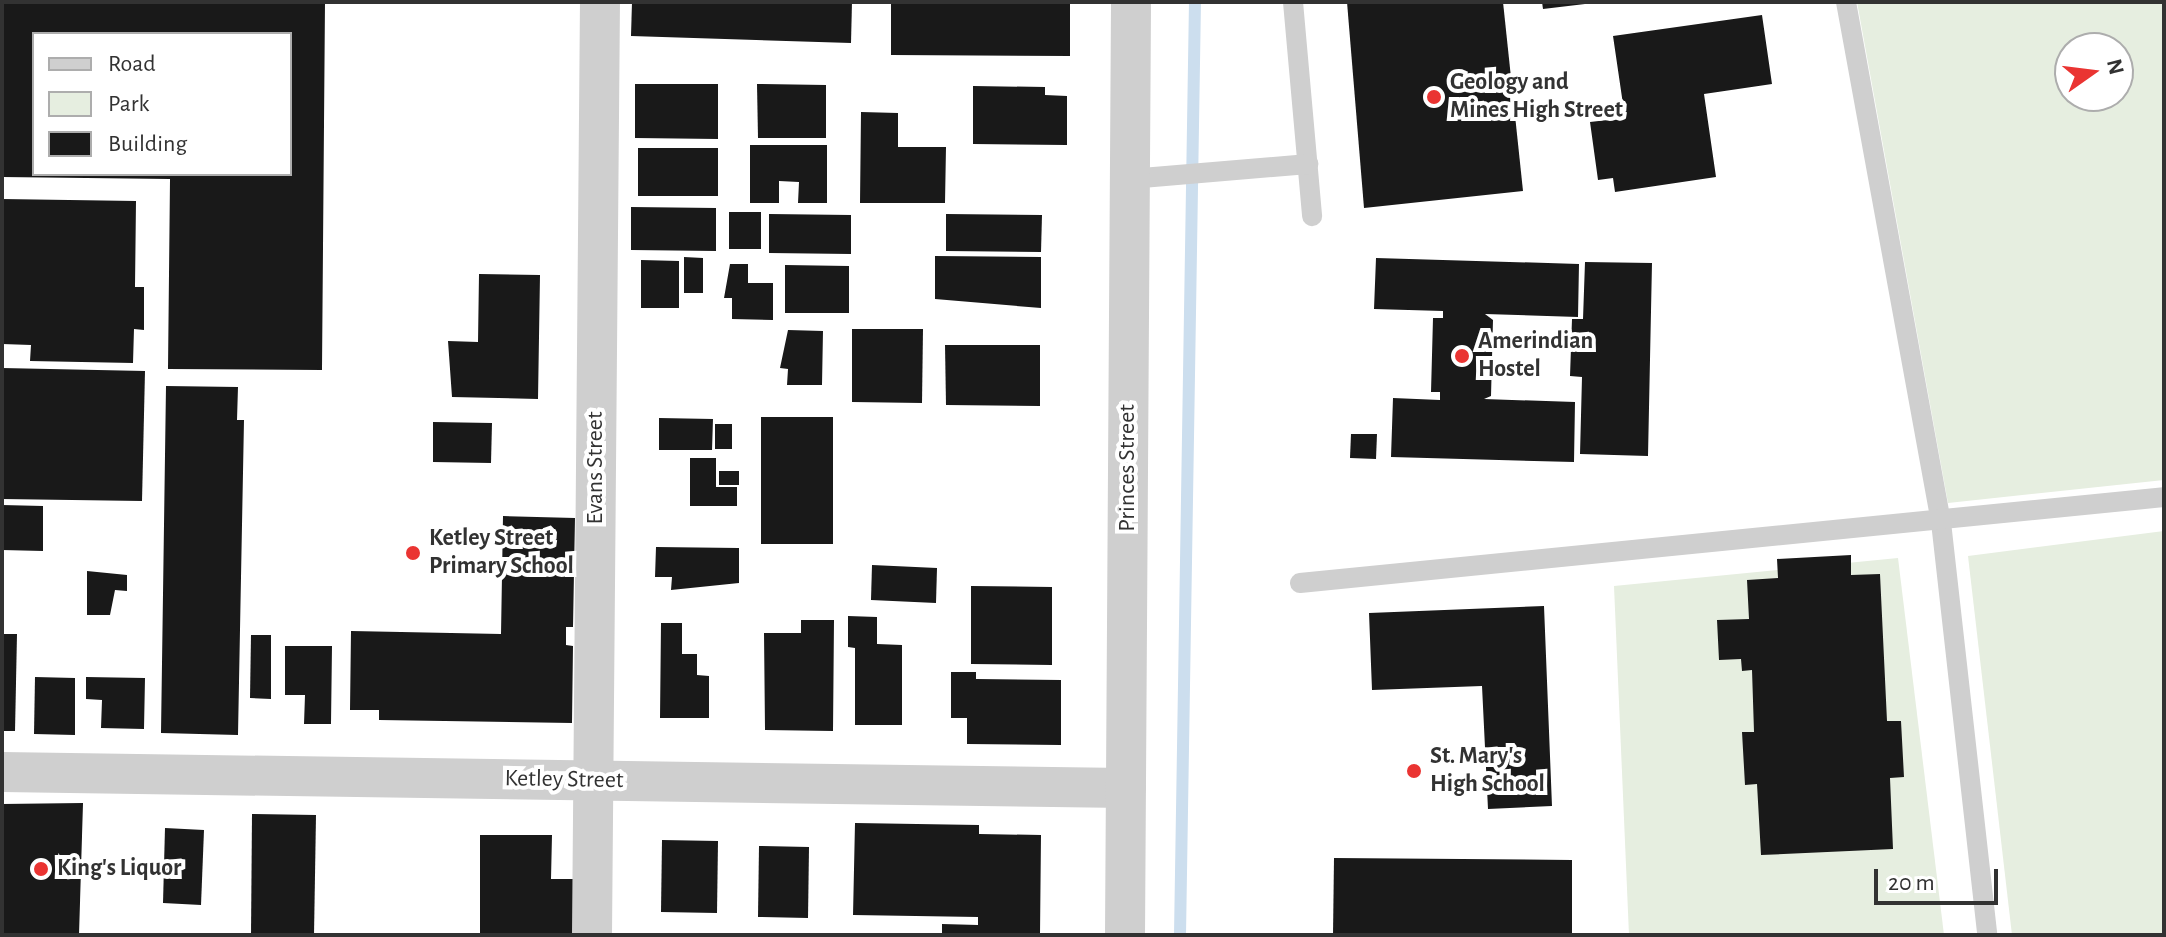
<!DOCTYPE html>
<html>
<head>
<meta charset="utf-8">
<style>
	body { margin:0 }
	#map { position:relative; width:2166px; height:937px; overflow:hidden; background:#fff; font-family:"Alegreya Sans",sans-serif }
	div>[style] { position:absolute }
	.green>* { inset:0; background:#e6eee0 }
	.stream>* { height:12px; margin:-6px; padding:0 6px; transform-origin:6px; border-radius:6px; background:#ccdeee }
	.building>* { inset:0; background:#191919 }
	.service>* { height:20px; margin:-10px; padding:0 10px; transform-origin:10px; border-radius:10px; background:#cfcfcf }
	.minor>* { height:40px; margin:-20px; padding:0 20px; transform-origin:20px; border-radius:20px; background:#cfcfcf }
	.dots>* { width:22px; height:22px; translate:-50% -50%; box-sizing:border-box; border:4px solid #fff; border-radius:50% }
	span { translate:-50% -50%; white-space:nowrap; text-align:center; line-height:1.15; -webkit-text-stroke:8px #fff; paint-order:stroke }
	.poi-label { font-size:24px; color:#323232; font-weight:700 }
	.left { translate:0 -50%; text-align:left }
	.street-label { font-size:24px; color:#323232 }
	.frame { position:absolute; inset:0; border:4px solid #323232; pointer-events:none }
	.legend { position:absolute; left:32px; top:32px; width:260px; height:144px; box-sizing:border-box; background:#fff; border:2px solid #adadad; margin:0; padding:10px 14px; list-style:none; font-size:24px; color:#323232 }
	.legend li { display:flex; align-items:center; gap:16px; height:40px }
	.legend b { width:40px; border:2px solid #adadad }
	.north { position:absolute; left:2054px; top:32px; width:80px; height:80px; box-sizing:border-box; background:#fff; border:2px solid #adadad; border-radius:50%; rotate:76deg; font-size:22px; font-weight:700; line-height:32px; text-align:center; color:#323232 }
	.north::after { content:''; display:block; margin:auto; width:28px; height:36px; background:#ea3432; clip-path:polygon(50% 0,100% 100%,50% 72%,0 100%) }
	.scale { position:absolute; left:1874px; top:869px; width:124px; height:36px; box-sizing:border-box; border:4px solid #323232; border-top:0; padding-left:10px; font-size:24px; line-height:28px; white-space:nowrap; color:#323232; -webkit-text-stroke:6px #fff; paint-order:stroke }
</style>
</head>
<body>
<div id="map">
	<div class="green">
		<i style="clip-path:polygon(evenodd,1857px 2px,2164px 2px,2164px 480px,1948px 503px,1857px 2px,2070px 48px,2118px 48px,2118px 96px,2070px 96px,2070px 48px)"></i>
		<i style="clip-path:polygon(2164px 531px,2164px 935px,2012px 935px,1968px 556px)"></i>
		<i style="clip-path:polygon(1898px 558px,1944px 935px,1629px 935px,1614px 586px)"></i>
	</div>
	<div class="stream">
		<i style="left:1180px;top:935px;width:933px;rotate:-89.08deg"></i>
	</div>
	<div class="building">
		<i style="clip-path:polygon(evenodd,2px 2px,325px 2px,322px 370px,168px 369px,170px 179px,2px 177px,2px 2px,34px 34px,290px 34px,290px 174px,34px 174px,34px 34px)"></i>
		<i style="clip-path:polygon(632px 2px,852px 2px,851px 43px,631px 36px)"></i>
		<i style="clip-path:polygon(891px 2px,1070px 2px,1070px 56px,891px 55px)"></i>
		<i style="clip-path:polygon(1347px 2px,1503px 2px,1523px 191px,1364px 208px)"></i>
		<i style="clip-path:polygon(1542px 2px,1585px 2px,1585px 4px,1543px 9px)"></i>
		<i style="clip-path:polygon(1762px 15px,1772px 84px,1704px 94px,1716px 177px,1615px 192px,1613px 178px,1598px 180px,1590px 122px,1625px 118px,1613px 36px)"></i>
		<i style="clip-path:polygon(635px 84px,718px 84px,718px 139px,635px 138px)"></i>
		<i style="clip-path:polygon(757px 84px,826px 85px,826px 138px,758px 138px)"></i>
		<i style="clip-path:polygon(973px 86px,1045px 87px,1045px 95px,1067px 96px,1067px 145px,973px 144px)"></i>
		<i style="clip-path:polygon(861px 112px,898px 113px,898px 147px,946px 147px,945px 203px,860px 203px)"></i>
		<i style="clip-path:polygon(750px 145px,827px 145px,827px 203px,798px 203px,799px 182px,779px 181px,779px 203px,750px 203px)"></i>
		<i style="clip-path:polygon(638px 148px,718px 148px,718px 196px,638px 196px)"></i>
		<i style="clip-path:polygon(2px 199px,136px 201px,135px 287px,144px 287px,144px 330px,134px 329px,133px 363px,30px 361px,31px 345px,2px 344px)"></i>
		<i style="clip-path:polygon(631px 207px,716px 208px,716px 251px,631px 250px)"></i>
		<i style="clip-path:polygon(729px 212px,761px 212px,761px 249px,729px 249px)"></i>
		<i style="clip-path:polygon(769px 214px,851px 215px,851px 254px,769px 253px)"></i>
		<i style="clip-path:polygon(946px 214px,1042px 215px,1041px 252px,946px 251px)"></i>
		<i style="clip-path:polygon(935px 256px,1041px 257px,1041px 308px,935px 299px)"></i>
		<i style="clip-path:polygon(684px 257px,703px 258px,703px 293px,684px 293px)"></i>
		<i style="clip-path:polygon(1376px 258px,1579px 264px,1578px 317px,1485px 314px,1493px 320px,1491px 396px,1484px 399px,1575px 402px,1574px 462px,1391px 457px,1393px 398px,1440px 400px,1440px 392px,1431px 392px,1433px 318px,1443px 318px,1443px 311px,1374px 309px)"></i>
		<i style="clip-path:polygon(641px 260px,679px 261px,679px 308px,641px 308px)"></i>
		<i style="clip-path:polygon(1585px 262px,1652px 263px,1648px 456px,1580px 454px,1582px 377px,1570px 376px,1572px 319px,1583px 319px)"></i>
		<i style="clip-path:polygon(730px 264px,748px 264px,748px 283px,773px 283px,773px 320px,732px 319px,732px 298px,724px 298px)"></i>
		<i style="clip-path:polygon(785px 265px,849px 266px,849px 313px,785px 313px)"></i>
		<i style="clip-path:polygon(479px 274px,540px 275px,538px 399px,452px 397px,448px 341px,478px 342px)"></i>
		<i style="clip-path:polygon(852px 329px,923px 329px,922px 403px,852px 402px)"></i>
		<i style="clip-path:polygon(788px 330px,823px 331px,822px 385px,787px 385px,788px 369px,780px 368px)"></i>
		<i style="clip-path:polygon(945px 345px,1040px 345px,1040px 406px,946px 405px)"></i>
		<i style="clip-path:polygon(2px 368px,145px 371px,142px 501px,2px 499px)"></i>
		<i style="clip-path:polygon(166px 386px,238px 387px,237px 420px,244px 420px,238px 735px,161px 733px)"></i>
		<i style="clip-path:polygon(761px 417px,833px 417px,833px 544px,761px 544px)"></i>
		<i style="clip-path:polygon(659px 418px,713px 419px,712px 450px,659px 450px)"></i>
		<i style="clip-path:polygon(433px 422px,492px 423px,491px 463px,433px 462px)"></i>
		<i style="clip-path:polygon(715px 424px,732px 424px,732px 449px,715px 449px)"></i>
		<i style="clip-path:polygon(1351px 434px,1377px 434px,1376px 459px,1350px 458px)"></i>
		<i style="clip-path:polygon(690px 458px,716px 458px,716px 487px,737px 487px,737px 506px,690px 506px)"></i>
		<i style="clip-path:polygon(719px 471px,739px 471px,739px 485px,719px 485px)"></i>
		<i style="clip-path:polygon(2px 505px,43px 506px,43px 551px,2px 550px)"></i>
		<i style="clip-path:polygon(503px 516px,575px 518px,573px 627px,566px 627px,566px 645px,573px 646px,572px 723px,379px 720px,379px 710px,350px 710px,351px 631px,501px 634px)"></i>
		<i style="clip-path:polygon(656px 547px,739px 548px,739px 583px,671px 590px,672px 577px,655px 577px)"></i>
		<i style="clip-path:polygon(1851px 555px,1851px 575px,1880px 574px,1887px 721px,1901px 721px,1904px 777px,1890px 778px,1893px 849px,1761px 855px,1757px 784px,1745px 785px,1742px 732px,1754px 732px,1752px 670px,1742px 671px,1741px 659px,1719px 660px,1717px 620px,1749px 619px,1747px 580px,1778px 578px,1777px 559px)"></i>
		<i style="clip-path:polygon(872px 565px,937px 568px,936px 603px,871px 600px)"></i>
		<i style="clip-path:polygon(87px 571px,127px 575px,127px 591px,115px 590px,110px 615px,87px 615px)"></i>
		<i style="clip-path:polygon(971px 586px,1052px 587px,1052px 665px,971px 664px)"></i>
		<i style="clip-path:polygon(1544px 606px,1552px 806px,1488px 809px,1482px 686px,1372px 690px,1369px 613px)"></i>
		<i style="clip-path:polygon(848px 616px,877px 617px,877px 644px,902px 645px,902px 725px,855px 725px,855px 648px,848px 647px)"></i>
		<i style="clip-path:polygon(801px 620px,834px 620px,833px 731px,765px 730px,764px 633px,801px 633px)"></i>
		<i style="clip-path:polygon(661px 623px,682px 623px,682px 654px,697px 654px,697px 675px,709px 676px,709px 718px,660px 718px)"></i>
		<i style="clip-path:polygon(2px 634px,17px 634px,15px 731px,2px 731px)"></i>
		<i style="clip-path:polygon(251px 635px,271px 635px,271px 699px,250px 698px)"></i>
		<i style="clip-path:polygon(285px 646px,332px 646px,331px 724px,304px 724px,305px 695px,285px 695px)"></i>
		<i style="clip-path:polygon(951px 672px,976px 672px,976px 679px,1061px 680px,1061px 745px,967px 744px,967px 718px,951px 718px)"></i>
		<i style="clip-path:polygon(35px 677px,75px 678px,75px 735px,34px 734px)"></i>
		<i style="clip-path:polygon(86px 677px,145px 678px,144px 729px,101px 728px,102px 700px,86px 699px)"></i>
		<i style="clip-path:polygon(83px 803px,79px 935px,2px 935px,2px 804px)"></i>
		<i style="clip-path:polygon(252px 814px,316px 815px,314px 935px,251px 935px)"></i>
		<i style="clip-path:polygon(855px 823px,979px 825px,979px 834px,1041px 835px,1040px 935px,942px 935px,942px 924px,978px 925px,978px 917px,853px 915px)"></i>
		<i style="clip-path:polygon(165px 828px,204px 830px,201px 905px,163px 903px)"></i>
		<i style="clip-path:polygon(480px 835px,552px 835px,551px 879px,579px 879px,579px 935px,480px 935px)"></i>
		<i style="clip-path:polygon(662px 840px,718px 841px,717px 913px,661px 912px)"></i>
		<i style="clip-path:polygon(759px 846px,809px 847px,808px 918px,758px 917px)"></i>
		<i style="clip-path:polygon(1334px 858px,1572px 860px,1572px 935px,1333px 935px)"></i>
	</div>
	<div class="service">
		<i style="left:1293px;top:2px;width:215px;rotate:84.9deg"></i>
		<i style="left:1846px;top:2px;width:529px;rotate:79.65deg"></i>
		<i style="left:1941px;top:522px;width:416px;rotate:83.6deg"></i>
		<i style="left:1130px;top:179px;width:179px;rotate:-4.8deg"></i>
		<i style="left:1300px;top:583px;width:868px;rotate:-5.68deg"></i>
	</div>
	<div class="minor">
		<i style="left:2px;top:772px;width:1124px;rotate:0.82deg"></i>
		<i style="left:592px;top:935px;width:933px;rotate:-89.51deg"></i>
		<i style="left:1125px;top:935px;width:933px;rotate:-89.63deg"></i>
	</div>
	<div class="dots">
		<i style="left:1434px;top:97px;background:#ea3432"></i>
		<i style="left:1462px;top:356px;background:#ea3432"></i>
		<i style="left:413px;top:553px;background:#ea3432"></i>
		<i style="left:1414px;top:771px;background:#ea3432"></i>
		<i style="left:41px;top:869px;background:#ea3432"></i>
	</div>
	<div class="poi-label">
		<span class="left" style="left:1450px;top:97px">Geology and<br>Mines High Street</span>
		<span class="left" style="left:1478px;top:356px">Amerindian<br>Hostel</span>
		<span class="left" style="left:429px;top:553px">Ketley Street<br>Primary School</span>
		<span class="left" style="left:1430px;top:771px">St. Mary's<br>High School</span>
		<span class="left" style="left:57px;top:869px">King's Liquor</span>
	</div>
	<div class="street-label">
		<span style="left:596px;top:468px;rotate:-90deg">Evans Street</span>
		<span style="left:1128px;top:468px;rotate:-90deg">Princes Street</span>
		<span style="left:564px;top:780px;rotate:1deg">Ketley Street</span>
	</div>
	<div class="frame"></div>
	<ul class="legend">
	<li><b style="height:10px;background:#cfcfcf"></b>Road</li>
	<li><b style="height:22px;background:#e6eee0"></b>Park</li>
	<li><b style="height:22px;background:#191919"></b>Building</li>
	</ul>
	<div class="north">N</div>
	<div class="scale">20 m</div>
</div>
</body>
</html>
